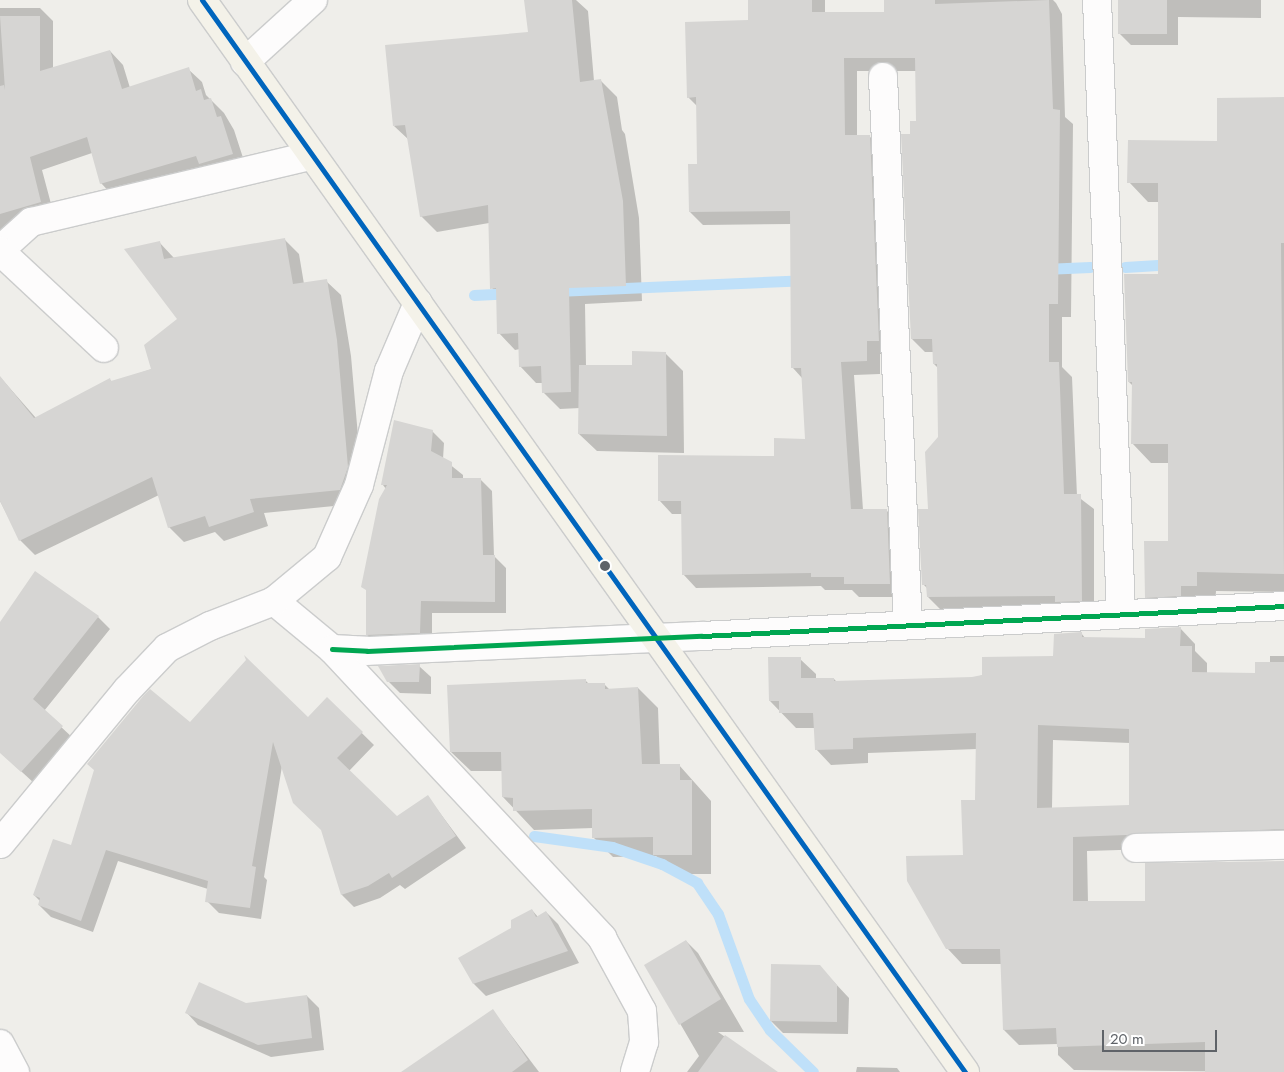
<!DOCTYPE html>
<html>
<head>
<meta charset="utf-8">
<style>
	body { margin:0 }
	#map { position:relative; width:1284px; height:1072px; overflow:hidden; background:#efeeea; font-family:Jost,sans-serif }
	div>[style] { position:absolute }
	.shadow>* { inset:0; background:#0003 }
	.stream>* { height:11px; margin:-5.5px; padding:0 5.5px; transform-origin:5.5px; border-radius:5.5px; background:#bfe0f9 }
	.building>* { inset:0; background:#d6d5d3 }
	.roads { filter:drop-shadow(1px 0 #cbcccc) drop-shadow(-1px 0 #cbcccc) drop-shadow(0 1px #cbcccc) drop-shadow(0 -1px #cbcccc) }
	.minor>* { height:28px; margin:-14px; padding:0 14px; transform-origin:14px; border-radius:14px; background:#fdfcfc }
	.major>* { height:28px; margin:-14px; padding:0 14px; transform-origin:14px; border-radius:14px; background:#f4f2e9 }
	.bus-1>* { height:5px; margin:-2.5px; padding:0 2.5px; transform-origin:2.5px; border-radius:2.5px; background:#0065bd }
	.bus-2>* { height:5px; margin:-2.5px; padding:0 2.5px; transform-origin:2.5px; border-radius:2.5px; background:#00a651 }
	.dots>* { width:14px; height:14px; translate:-50% -50%; box-sizing:border-box; border:2px solid #fff; border-radius:50% }
	span { translate:-50% -50%; white-space:nowrap; text-align:center; line-height:1.15; -webkit-text-stroke:5px #fff; paint-order:stroke }
	.scale { position:absolute; left:1102px; top:1030px; width:115px; height:22px; box-sizing:border-box; border:2px solid #5f6368; border-top:0; padding-left:6px; font-size:15px; line-height:18px; white-space:nowrap; color:#5f6368; -webkit-text-stroke:4px #fff; paint-order:stroke }
</style>
</head>
<body>
<div id="map">
	<div class="shadow">
		<i style="clip-path:polygon(526px 0,576px 0,588px 11px,594px 81px,600px 80px,617px 97px,622px 130px,625px 134px,639px 218px,642px 301px,585px 304px,586px 366px,633px 366px,665px 353px,683px 371px,684px 453px,597px 451px,579px 434px,580px 408px,560px 409px,543px 392px,543px 383px,536px 383px,520px 366px,520px 349px,515px 350px,499px 333px,498px 294px,492px 288px,489px 223px,437px 232px,421px 216px,409px 140px,394px 126px,529px 33px)"></i>
		<i style="clip-path:polygon(749px 0,825px 0,825px 13px,885px 13px,885px 0,1053px 0,1056px 3px,1062px 14px,1065px 117px,1073px 124px,1071px 317px,1062px 317px,1062px 367px,1072px 377px,1077px 496px,1094px 509px,1094px 614px,941px 610px,928px 597px,928px 589px,923px 584px,940px 438px,938px 368px,934px 364px,934px 352px,925px 352px,912px 339px,911px 135px,917px 122px,916px 71px,857px 71px,857px 136px,869px 136px,883px 149px,892px 354px,880px 354px,880px 374px,854px 375px,863px 510px,887px 511px,900px 524px,903px 597px,859px 597px,852px 590px,825px 590px,821px 586px,696px 588px,683px 574px,682px 514px,672px 514px,659px 500px,775px 458px,807px 440px,802px 378px,793px 368px,792px 224px,703px 225px,690px 212px,698px 165px,698px 107px,688px 97px,749px 22px)"></i>
		<i style="clip-path:polygon(1120px 0,1261px 0,1261px 18px,1178px 17px,1178px 45px,1131px 45px,1119px 33px)"></i>
		<i style="clip-path:polygon(0 8px,40px 8px,53px 21px,53px 68px,110px 51px,123px 65px,130px 88px,188px 69px,202px 82px,206px 95px,224px 113px,234px 130px,246px 167px,114px 197px,101px 183px,92px 153px,42px 170px,54px 215px,0 231px)"></i>
		<i style="clip-path:polygon(1284px 98px,1284px 592px,1216px 591px,1215px 605px,1165px 616px,1146px 597px,1170px 542px,1169px 463px,1151px 463px,1132px 443px,1133px 386px,1129px 382px,1160px 275px,1159px 202px,1148px 202px,1129px 182px,1219px 142px)"></i>
		<i style="clip-path:polygon(285px 240px,299px 254px,304px 284px,326px 281px,341px 295px,351px 356px,362px 482px,354px 504px,264px 513px,268px 526px,224px 541px,215px 532px,184px 542px,169px 527px,159px 495px,35px 555px,20px 540px,0 501px,0 377px,36px 418px,110px 380px,113px 382px,152px 369px,179px 320px,159px 242px,174px 258px)"></i>
		<i style="clip-path:polygon(395px 421px,432px 431px,444px 443px,443px 459px,463px 475px,463px 479px,480px 479px,492px 491px,494px 556px,506px 568px,506px 613px,432px 613px,432px 644px,379px 647px,367px 635px,386px 489px,383px 485px)"></i>
		<i style="clip-path:polygon(98px 617px,110px 629px,44px 711px,74px 739px,34px 783px,0 752px,0 628px)"></i>
		<i style="clip-path:polygon(evenodd,1180px 628px,1195px 644px,1195px 651px,1207px 663px,1207px 674px,1256px 674px,1270px 663px,1270px 656px,1284px 656px,1284px 845px,1087px 851px,1088px 903px,1147px 902px,1284px 862px,1284px 1072px,1074px 1070px,1058px 1055px,1058px 1044px,1019px 1045px,1004px 1030px,1002px 964px,962px 964px,947px 948px,976px 801px,977px 749px,868px 753px,868px 763px,831px 765px,816px 749px,815px 728px,796px 728px,770px 701px,800px 659px,816px 674px,816px 679px,834px 679px,837px 682px,972px 678px,1054px 657px,1081px 633px,1086px 639px,1146px 639px,1180px 628px,1053px 740px,1130px 743px,1130px 806px,1052px 809px,1053px 740px)"></i>
		<i style="clip-path:polygon(419px 666px,431px 677px,431px 694px,400px 693px,388px 681px)"></i>
		<i style="clip-path:polygon(585px 680px,590px 685px,604px 684px,610px 690px,638px 688px,658px 708px,660px 765px,679px 765px,711px 801px,711px 874px,674px 874px,656px 856px,613px 857px,593px 837px,593px 828px,534px 830px,503px 797px,502px 771px,471px 771px,451px 752px)"></i>
		<i style="clip-path:polygon(327px 699px,374px 745px,349px 771px,397px 818px,428px 797px,466px 848px,405px 889px,400px 885px,380px 898px,354px 907px,342px 895px,322px 830px,282px 766px,264px 877px,267px 880px,261px 919px,219px 913px,207px 901px,208px 889px,118px 861px,93px 932px,51px 917px,39px 905px,40px 901px,34px 895px,72px 847px,190px 724px,308px 719px)"></i>
		<i style="clip-path:polygon(532px 910px,538px 917px,546px 912px,558px 924px,579px 963px,486px 996px,474px 984px,460px 958px,512px 929px)"></i>
		<i style="clip-path:polygon(686px 941px,698px 953px,744px 1032px,718px 1032px,754px 1057px,768px 1072px,687px 1072px,699px 1056px,646px 965px)"></i>
		<i style="clip-path:polygon(819px 966px,849px 998px,848px 1034px,783px 1033px,771px 1021px)"></i>
		<i style="clip-path:polygon(307px 996px,319px 1008px,324px 1050px,271px 1057px,198px 1025px,187px 1013px)"></i>
		<i style="clip-path:polygon(493px 1011px,539px 1072px,423px 1072px)"></i>
		<i style="clip-path:polygon(857px 1067px,897px 1068px,900px 1072px,856px 1072px)"></i>
	</div>
	<div class="stream">
		<i style="left:1125px;top:267px;width:49px;rotate:-3.5deg"></i>
		<i style="left:1044px;top:269px;width:46px;rotate:-2.5deg"></i>
		<i style="left:556px;top:291px;width:248px;rotate:-2.5deg"></i>
		<i style="left:474px;top:295px;width:36px;rotate:-3deg"></i>
		<i style="left:534px;top:836px;width:79px;rotate:8deg"></i>
		<i style="left:612px;top:847px;width:53px;rotate:18.8deg"></i>
		<i style="left:662px;top:864px;width:40px;rotate:28deg"></i>
		<i style="left:697px;top:883px;width:37px;rotate:56deg"></i>
		<i style="left:718px;top:914px;width:90px;rotate:70deg"></i>
		<i style="left:749px;top:999px;width:37px;rotate:56deg"></i>
		<i style="left:770px;top:1030px;width:60px;rotate:44.3deg"></i>
	</div>
	<div class="building">
		<i style="clip-path:polygon(524px 0,572px 0,580px 82px,601px 79px,623px 201px,626px 286px,569px 288px,571px 392px,542px 393px,541px 366px,519px 367px,518px 333px,497px 334px,496px 288px,490px 289px,488px 205px,420px 217px,405px 125px,393px 126px,385px 45px,528px 32px)"></i>
		<i style="clip-path:polygon(748px 0,812px 0,812px 12px,884px 12px,884px 0,935px 0,935px 4px,1049px 0,1053px 109px,1060px 110px,1058px 304px,1049px 304px,1049px 362px,1059px 362px,1064px 494px,1081px 494px,1082px 601px,1055px 602px,1055px 596px,927px 597px,926px 585px,922px 585px,918px 509px,928px 509px,925px 452px,938px 437px,937px 364px,933px 364px,932px 339px,911px 339px,901px 134px,910px 134px,910px 121px,916px 121px,915px 58px,844px 58px,845px 135px,870px 135px,879px 341px,867px 341px,867px 361px,841px 362px,851px 509px,887px 509px,890px 584px,844px 584px,844px 577px,811px 577px,811px 573px,682px 575px,681px 501px,658px 501px,658px 455px,774px 456px,774px 438px,805px 439px,801px 368px,791px 368px,790px 211px,689px 212px,688px 164px,697px 164px,696px 97px,687px 98px,685px 22px,748px 20px)"></i>
		<i style="clip-path:polygon(1118px 0,1167px 0,1167px 34px,1118px 34px)"></i>
		<i style="clip-path:polygon(0 16px,40px 16px,40px 71px,110px 50px,122px 89px,189px 67px,196px 91px,201px 89px,204px 100px,211px 98px,217px 117px,221px 116px,233px 154px,199px 164px,196px 156px,100px 184px,87px 137px,30px 157px,41px 202px,0 214px,0 86px,4px 85px,5px 90px)"></i>
		<i style="clip-path:polygon(1284px 97px,1284px 243px,1281px 243px,1284px 574px,1197px 572px,1197px 586px,1181px 586px,1181px 596px,1145px 598px,1144px 541px,1168px 541px,1168px 444px,1131px 444px,1132px 382px,1128px 382px,1124px 274px,1158px 274px,1158px 183px,1127px 183px,1128px 140px,1217px 141px,1217px 98px)"></i>
		<i style="clip-path:polygon(285px 238px,293px 284px,327px 279px,337px 340px,348px 467px,340px 490px,250px 499px,254px 512px,209px 527px,205px 516px,168px 528px,152px 477px,19px 541px,0 501px,0 376px,34px 418px,110px 378px,111px 381px,151px 369px,144px 345px,177px 319px,124px 249px,160px 241px,164px 259px)"></i>
		<i style="clip-path:polygon(632px 351px,666px 352px,667px 436px,578px 434px,579px 365px,632px 365px)"></i>
		<i style="clip-path:polygon(394px 420px,433px 430px,431px 451px,452px 462px,452px 478px,481px 478px,483px 555px,495px 555px,495px 602px,421px 601px,420px 633px,366px 635px,366px 590px,361px 587px,379px 499px,387px 485px,381px 485px)"></i>
		<i style="clip-path:polygon(35px 571px,99px 616px,33px 699px,63px 726px,21px 772px,0 753px,0 622px)"></i>
		<i style="clip-path:polygon(evenodd,1181px 627px,1180px 646px,1192px 646px,1192px 672px,1255px 673px,1255px 662px,1284px 662px,1284px 829px,1073px 837px,1073px 901px,1145px 901px,1145px 863px,1284px 861px,1284px 1072px,1205px 1072px,1205px 1042px,1057px 1047px,1056px 1028px,1003px 1030px,1000px 949px,946px 949px,907px 881px,906px 856px,963px 855px,961px 800px,975px 800px,976px 733px,853px 738px,853px 749px,815px 750px,813px 713px,779px 713px,779px 701px,769px 701px,768px 657px,801px 657px,801px 678px,834px 678px,834px 681px,972px 677px,982px 675px,982px 657px,1053px 656px,1054px 634px,1082px 632px,1082px 637px,1145px 638px,1145px 629px,1181px 627px,1038px 725px,1129px 729px,1129px 805px,1037px 808px,1038px 725px)"></i>
		<i style="clip-path:polygon(244px 655px,308px 717px,327px 697px,363px 732px,337px 758px,397px 816px,428px 795px,456px 836px,392px 878px,389px 873px,368px 886px,341px 895px,321px 830px,293px 803px,273px 742px,252px 866px,256px 867px,250px 908px,205px 902px,208px 881px,106px 850px,81px 921px,38px 905px,40px 898px,33px 895px,53px 839px,71px 845px,94px 770px,87px 764px,144px 695px,150px 689px,190px 722px,246px 660px)"></i>
		<i style="clip-path:polygon(420px 664px,419px 682px,387px 682px,378px 666px)"></i>
		<i style="clip-path:polygon(586px 679px,586px 683px,605px 683px,605px 689px,638px 687px,642px 764px,680px 764px,680px 780px,692px 780px,692px 855px,653px 855px,653px 837px,592px 838px,592px 809px,513px 811px,513px 798px,502px 797px,501px 752px,450px 752px,447px 685px)"></i>
		<i style="clip-path:polygon(532px 909px,536px 917px,546px 911px,568px 951px,473px 984px,458px 958px,511px 928px,511px 920px)"></i>
		<i style="clip-path:polygon(686px 940px,721px 999px,679px 1025px,644px 965px)"></i>
		<i style="clip-path:polygon(771px 964px,820px 965px,837px 985px,837px 1022px,770px 1021px)"></i>
		<i style="clip-path:polygon(199px 982px,246px 1003px,307px 995px,312px 1038px,258px 1045px,185px 1013px)"></i>
		<i style="clip-path:polygon(493px 1009px,528px 1060px,512px 1072px,401px 1072px)"></i>
		<i style="clip-path:polygon(725px 1035px,778px 1072px,698px 1072px)"></i>
	</div>
	<div class="roads">
		<div class="minor">
			<i style="left:1097px;top:0;width:614px;rotate:87.76deg"></i>
			<i style="left:245px;top:62px;width:92px;rotate:-42.4deg"></i>
			<i style="left:883px;top:77px;width:549px;rotate:87.39deg"></i>
			<i style="left:0;top:250px;width:42px;rotate:-42.1deg"></i>
			<i style="left:31px;top:222px;width:288px;rotate:-13.3deg"></i>
			<i style="left:0;top:251px;width:142px;rotate:43deg"></i>
			<i style="left:274px;top:601px;width:75px;rotate:39.6deg"></i>
			<i style="left:332px;top:649px;width:396px;rotate:46.9deg"></i>
			<i style="left:602px;top:938px;width:83px;rotate:61.3deg"></i>
			<i style="left:642px;top:1011px;width:31px;rotate:86deg"></i>
			<i style="left:644px;top:1042px;width:31px;rotate:107deg"></i>
			<i style="left:332px;top:649px;width:35px;rotate:3deg"></i>
			<i style="left:367px;top:651px;width:335px;rotate:-2.6deg"></i>
			<i style="left:702px;top:636px;width:583px;rotate:-2.95deg"></i>
			<i style="left:0;top:844px;width:200px;rotate:-50.5deg"></i>
			<i style="left:127px;top:690px;width:58px;rotate:-46.4deg"></i>
			<i style="left:167px;top:648px;width:48px;rotate:-27.1deg"></i>
			<i style="left:210px;top:626px;width:69px;rotate:-21.3deg"></i>
			<i style="left:274px;top:601px;width:69px;rotate:-39.7deg"></i>
			<i style="left:327px;top:557px;width:79px;rotate:-66deg"></i>
			<i style="left:359px;top:485px;width:118px;rotate:-75.3deg"></i>
			<i style="left:389px;top:371px;width:74px;rotate:-66.9deg"></i>
			<i style="left:1136px;top:848px;width:148px;rotate:-1.2deg"></i>
			<i style="left:0;top:1044px;width:32px;rotate:62deg"></i>
		</div>
		<div class="major">
			<i style="left:202px;top:0;width:1316px;rotate:54.56deg"></i>
		</div>
	</div>
	<div class="bus-1">
		<i style="left:202px;top:0;width:1316px;rotate:54.56deg"></i>
	</div>
	<div class="bus-2">
		<i style="left:332px;top:649px;width:35px;rotate:3deg"></i>
		<i style="left:367px;top:651px;width:335px;rotate:-2.6deg"></i>
		<i style="left:702px;top:636px;width:583px;rotate:-2.95deg"></i>
	</div>
	<div class="dots">
		<i style="left:605px;top:566px;background:#5f6368"></i>
	</div>
	<div class="scale">20 m</div>
</div>
</body>
</html>
